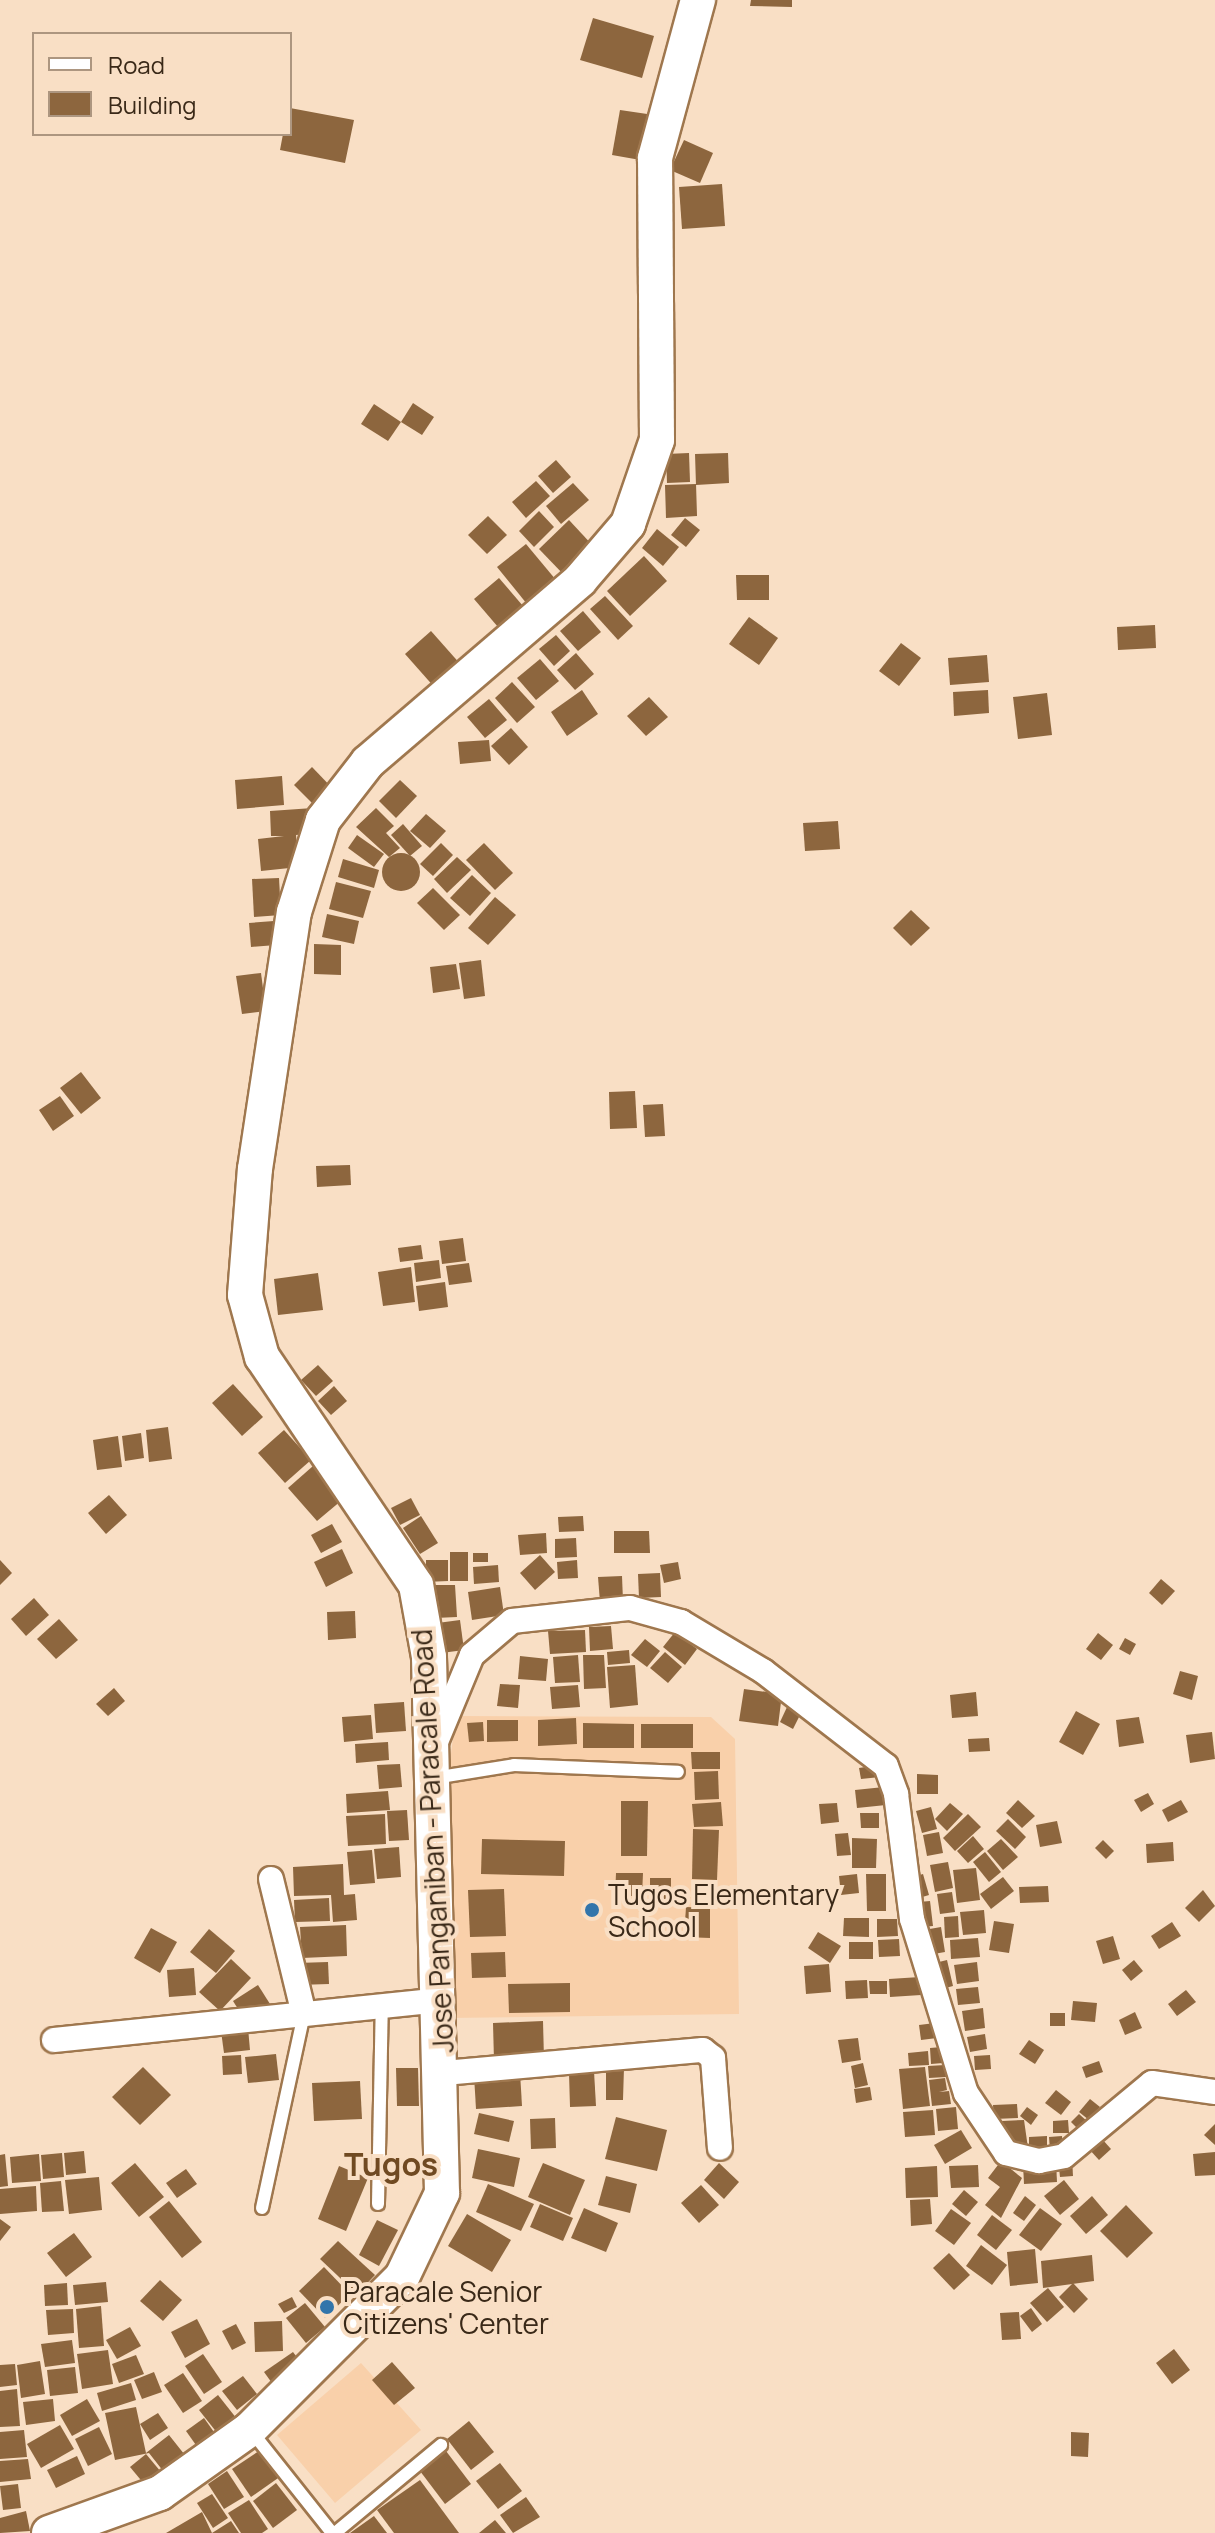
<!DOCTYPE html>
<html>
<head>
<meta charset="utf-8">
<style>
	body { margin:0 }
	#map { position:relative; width:1215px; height:2533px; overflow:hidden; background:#f9dfc5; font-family:Manrope,sans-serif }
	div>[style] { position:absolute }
	.built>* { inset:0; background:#f9d0aa }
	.building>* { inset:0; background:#8d663e }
	.round { border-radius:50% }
	.roads { filter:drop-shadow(2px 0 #9f774e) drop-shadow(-2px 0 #9f774e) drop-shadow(0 2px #9f774e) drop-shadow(0 -2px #9f774e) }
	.lane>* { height:12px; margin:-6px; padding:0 6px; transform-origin:6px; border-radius:6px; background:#fff }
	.street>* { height:24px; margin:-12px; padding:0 12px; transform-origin:12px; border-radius:12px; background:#fff }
	.secondary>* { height:34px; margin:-17px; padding:0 17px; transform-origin:17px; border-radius:17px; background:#fff }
	.dots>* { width:22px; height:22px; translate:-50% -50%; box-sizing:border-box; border:4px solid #f9dfc5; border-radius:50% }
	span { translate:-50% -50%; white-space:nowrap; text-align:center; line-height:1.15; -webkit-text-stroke:8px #f9dfc5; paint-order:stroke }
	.street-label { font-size:28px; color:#3a2918 }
	.poi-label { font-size:28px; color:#3a2918 }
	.left { translate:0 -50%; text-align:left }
	.quarter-label { font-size:32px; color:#704a22; font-weight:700 }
	.legend { position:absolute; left:32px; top:32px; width:260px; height:104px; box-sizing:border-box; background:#f9dfc5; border:2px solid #ad9680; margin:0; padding:10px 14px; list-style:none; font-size:24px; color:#3a2918 }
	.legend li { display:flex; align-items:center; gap:16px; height:40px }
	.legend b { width:40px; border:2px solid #ad9680 }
</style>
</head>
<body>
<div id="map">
	<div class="built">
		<i style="clip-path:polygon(456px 1716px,711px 1717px,735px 1739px,739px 2014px,448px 2018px,444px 1806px)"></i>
		<i style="clip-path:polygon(361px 2363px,421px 2430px,335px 2503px,277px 2435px)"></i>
	</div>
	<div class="building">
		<i style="clip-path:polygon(751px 0,792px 0,792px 7px,750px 6px)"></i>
		<i style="clip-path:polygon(593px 18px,654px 36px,642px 78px,580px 60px)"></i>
		<i style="clip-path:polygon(290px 108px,354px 120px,345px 163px,280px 150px,283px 134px,290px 134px)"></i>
		<i style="clip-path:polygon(620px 110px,654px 115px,646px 161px,612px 155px)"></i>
		<i style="clip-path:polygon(684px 140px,713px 153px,700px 183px,670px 170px)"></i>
		<i style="clip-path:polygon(722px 184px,725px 226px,682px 229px,679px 187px)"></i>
		<i style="clip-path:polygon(413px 403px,434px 417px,422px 435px,401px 422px)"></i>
		<i style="clip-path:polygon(374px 404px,401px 422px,388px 441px,361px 424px)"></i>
		<i style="clip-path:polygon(689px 453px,690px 482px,667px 483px,666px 454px)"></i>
		<i style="clip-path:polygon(728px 453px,729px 483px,696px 485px,695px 454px)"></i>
		<i style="clip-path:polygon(556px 460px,571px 477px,553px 493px,538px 476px)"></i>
		<i style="clip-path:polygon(536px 481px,550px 496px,526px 518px,512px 502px)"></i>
		<i style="clip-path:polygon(573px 483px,589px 500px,561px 524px,546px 506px)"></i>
		<i style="clip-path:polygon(696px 484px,697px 516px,666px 518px,665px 485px)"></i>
		<i style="clip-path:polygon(539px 511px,554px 527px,534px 547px,519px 531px)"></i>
		<i style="clip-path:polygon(488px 516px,507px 535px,487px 554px,468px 535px)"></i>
		<i style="clip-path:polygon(685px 518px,700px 530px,686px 547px,671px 535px)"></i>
		<i style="clip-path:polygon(569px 520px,595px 548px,565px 576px,539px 549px)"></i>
		<i style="clip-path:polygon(657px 529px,679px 547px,663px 566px,642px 548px)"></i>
		<i style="clip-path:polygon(526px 544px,556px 580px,527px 604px,497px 567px)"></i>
		<i style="clip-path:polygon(644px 556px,667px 581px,630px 616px,607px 591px)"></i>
		<i style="clip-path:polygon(736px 575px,769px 575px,769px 600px,737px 600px)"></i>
		<i style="clip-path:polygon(499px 578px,529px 613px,504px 634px,474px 599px)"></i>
		<i style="clip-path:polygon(605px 596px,633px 626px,618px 640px,590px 609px)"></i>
		<i style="clip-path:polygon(583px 611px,601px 632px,578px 651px,560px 631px)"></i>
		<i style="clip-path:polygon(749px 617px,778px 638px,759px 665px,729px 644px)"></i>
		<i style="clip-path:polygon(1155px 625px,1156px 648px,1118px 650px,1117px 627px)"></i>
		<i style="clip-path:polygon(431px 631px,462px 666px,436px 689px,405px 654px)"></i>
		<i style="clip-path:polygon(556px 635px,570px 651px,554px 666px,539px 649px)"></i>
		<i style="clip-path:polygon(901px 643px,921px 658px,899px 686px,879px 671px)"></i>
		<i style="clip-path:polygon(576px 653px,594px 674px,575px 690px,557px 670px)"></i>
		<i style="clip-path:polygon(987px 655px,989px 682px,950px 685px,948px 658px)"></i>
		<i style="clip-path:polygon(540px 659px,559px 681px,536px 700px,517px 678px)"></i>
		<i style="clip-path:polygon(512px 682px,535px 707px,517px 723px,495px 698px)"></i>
		<i style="clip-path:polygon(582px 690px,598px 714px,567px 736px,551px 712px)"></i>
		<i style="clip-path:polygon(988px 690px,989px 713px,954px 716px,953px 692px)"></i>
		<i style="clip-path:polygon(1047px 693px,1052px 735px,1018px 739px,1013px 697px)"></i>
		<i style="clip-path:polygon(649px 697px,668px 717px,646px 736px,627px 716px)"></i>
		<i style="clip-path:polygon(489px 699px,507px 720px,485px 738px,467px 717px)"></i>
		<i style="clip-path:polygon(511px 728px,528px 747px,509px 765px,491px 746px)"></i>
		<i style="clip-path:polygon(489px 740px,491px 761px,460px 764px,458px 742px)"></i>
		<i style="clip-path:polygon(312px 767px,336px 792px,318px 809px,294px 785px)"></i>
		<i style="clip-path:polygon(282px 776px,284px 805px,237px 809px,235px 780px)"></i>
		<i style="clip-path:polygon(400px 780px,417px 796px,396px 818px,379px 801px)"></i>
		<i style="clip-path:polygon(313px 808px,315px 833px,296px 835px,299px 867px,261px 871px,258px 839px,284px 836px,271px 836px,270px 811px)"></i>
		<i style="clip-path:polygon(376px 808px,394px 826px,386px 833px,400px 848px,389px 857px,356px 827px)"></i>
		<i style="clip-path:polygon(426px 814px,446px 831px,430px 848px,410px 831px)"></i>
		<i style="clip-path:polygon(838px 821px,840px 849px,805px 851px,803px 823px)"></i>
		<i style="clip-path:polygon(403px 824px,422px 846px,410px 856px,391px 835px)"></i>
		<i style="clip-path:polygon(357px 835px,384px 854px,374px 867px,348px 848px)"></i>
		<i style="clip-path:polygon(441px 843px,453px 855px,433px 876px,420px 864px)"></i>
		<i style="clip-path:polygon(484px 843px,513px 873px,495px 890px,466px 860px)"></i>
		<i class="round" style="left:382px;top:853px;width:38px;height:38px"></i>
		<i style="clip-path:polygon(457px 857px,471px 870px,447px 893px,434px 879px)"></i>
		<i style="clip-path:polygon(343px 859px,379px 870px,374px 888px,338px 877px)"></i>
		<i style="clip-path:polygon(472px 875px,491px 893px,470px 916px,450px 898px)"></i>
		<i style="clip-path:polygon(279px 878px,281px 915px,254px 917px,252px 879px)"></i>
		<i style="clip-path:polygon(336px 882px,371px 891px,363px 918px,329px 909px)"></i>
		<i style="clip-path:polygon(433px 888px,460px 915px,444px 930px,417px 903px)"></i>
		<i style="clip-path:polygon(495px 897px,516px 915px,488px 945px,468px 928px)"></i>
		<i style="clip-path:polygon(911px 910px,930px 928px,911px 946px,893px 928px)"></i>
		<i style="clip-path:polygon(327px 914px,359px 921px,354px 944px,322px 937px)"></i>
		<i style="clip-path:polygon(274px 921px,276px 945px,251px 947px,249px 923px)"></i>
		<i style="clip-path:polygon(314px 944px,341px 945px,341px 975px,314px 974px)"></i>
		<i style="clip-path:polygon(481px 960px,485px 996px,464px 999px,459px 963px)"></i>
		<i style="clip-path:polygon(456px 964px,460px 989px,433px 993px,430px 967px)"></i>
		<i style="clip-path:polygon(261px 973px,266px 1011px,242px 1014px,236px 976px)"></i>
		<i style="clip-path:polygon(81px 1072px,101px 1098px,81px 1114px,60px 1088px)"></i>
		<i style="clip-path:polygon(635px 1091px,637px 1128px,610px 1129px,609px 1092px)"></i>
		<i style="clip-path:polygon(60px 1096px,74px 1116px,53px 1131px,39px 1110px)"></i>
		<i style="clip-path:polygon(663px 1104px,665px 1136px,645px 1137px,643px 1105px)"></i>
		<i style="clip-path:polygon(350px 1165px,351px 1185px,317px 1187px,316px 1166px)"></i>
		<i style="clip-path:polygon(463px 1238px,466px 1261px,442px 1264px,439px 1241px)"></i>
		<i style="clip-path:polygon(421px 1245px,423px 1259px,400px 1262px,398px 1248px)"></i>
		<i style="clip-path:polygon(439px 1260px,441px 1278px,416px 1282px,414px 1263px)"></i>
		<i style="clip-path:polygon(469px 1263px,472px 1282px,449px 1285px,446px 1266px)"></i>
		<i style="clip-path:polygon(411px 1267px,415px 1302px,383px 1306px,378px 1272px)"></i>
		<i style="clip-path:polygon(318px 1273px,323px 1310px,278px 1315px,274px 1279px)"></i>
		<i style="clip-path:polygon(445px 1282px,448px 1307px,419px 1311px,416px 1286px)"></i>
		<i style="clip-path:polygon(318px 1365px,333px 1381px,316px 1396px,301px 1380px)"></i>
		<i style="clip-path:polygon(233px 1384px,263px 1417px,242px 1436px,212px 1403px)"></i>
		<i style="clip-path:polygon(334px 1386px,347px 1401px,331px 1415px,318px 1401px)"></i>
		<i style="clip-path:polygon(168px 1427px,172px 1459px,149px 1462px,146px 1430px)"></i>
		<i style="clip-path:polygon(284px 1430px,311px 1460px,285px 1483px,258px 1453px)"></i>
		<i style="clip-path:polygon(141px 1433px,144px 1458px,125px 1461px,122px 1436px)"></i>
		<i style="clip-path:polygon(118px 1436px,122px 1467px,97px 1470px,93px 1440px)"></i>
		<i style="clip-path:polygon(313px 1466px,342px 1500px,317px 1521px,288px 1488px)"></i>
		<i style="clip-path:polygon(109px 1495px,127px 1515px,106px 1534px,88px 1513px)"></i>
		<i style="clip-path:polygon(411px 1498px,420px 1515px,400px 1525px,391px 1508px)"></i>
		<i style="clip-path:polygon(421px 1516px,438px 1543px,420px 1554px,403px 1528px)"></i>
		<i style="clip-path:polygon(583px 1516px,584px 1531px,559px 1532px,558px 1517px)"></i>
		<i style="clip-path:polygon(332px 1524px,342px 1542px,321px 1553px,311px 1535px)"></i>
		<i style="clip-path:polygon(614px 1531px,649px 1531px,650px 1553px,614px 1553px)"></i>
		<i style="clip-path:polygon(546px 1533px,547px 1553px,520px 1555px,518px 1535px)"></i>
		<i style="clip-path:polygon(576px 1538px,577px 1557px,555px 1558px,555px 1539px)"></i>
		<i style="clip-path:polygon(342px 1549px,353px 1573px,326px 1587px,314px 1562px)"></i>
		<i style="clip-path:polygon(450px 1552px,468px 1552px,468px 1581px,450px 1581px)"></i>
		<i style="clip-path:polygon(473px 1553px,488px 1553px,488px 1562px,473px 1562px)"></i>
		<i style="clip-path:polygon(540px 1555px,555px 1572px,535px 1590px,520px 1573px)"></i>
		<i style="clip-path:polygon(0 1560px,12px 1573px,0 1585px)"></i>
		<i style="clip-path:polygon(426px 1560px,448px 1560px,448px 1581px,426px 1582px)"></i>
		<i style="clip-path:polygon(577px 1560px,578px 1578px,558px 1579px,557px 1562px)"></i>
		<i style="clip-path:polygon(678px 1562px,681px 1579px,664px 1583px,660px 1565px)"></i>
		<i style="clip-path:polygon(498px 1565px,499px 1582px,474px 1584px,473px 1567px)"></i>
		<i style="clip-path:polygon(660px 1573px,661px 1597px,639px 1598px,638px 1574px)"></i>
		<i style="clip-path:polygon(622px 1576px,623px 1601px,600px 1602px,598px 1577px)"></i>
		<i style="clip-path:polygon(1161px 1579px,1175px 1591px,1162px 1605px,1149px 1593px)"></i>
		<i style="clip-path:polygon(434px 1585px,455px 1585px,457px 1617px,435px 1618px)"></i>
		<i style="clip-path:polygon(500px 1587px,504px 1615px,472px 1620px,468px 1592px)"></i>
		<i style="clip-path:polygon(34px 1598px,49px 1615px,26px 1636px,11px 1619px)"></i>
		<i style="clip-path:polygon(355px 1611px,356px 1638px,328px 1640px,327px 1612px)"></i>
		<i style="clip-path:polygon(59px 1619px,78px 1640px,56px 1659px,37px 1639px)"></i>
		<i style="clip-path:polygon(460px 1620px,464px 1650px,434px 1654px,430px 1624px)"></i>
		<i style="clip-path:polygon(611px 1626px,613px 1649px,590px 1651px,589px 1627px)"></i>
		<i style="clip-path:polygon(585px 1630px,586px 1652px,550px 1654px,548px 1631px)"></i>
		<i style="clip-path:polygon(675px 1632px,697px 1649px,685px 1665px,663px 1647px)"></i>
		<i style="clip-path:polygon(1098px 1633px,1113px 1645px,1101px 1660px,1086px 1649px)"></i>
		<i style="clip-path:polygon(1125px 1638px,1136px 1644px,1130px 1655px,1119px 1649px)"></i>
		<i style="clip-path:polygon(645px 1639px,660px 1651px,647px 1667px,631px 1655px)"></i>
		<i style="clip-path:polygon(629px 1650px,630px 1663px,608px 1665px,607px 1652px)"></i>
		<i style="clip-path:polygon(665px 1652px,682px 1667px,668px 1683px,650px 1668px)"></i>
		<i style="clip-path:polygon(578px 1655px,580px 1682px,555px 1683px,553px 1657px)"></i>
		<i style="clip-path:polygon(583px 1655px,604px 1655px,606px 1688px,584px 1689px)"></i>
		<i style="clip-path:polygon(520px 1656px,548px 1659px,546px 1681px,518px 1679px)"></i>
		<i style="clip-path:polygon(635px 1665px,638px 1705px,610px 1708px,607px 1667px)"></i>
		<i style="clip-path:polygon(1180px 1671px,1198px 1676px,1192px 1700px,1173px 1694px)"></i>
		<i style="clip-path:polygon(500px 1684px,520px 1685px,518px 1708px,497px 1706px)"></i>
		<i style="clip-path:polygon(578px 1685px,580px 1707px,552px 1709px,550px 1687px)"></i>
		<i style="clip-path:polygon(114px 1688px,125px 1701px,108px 1716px,96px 1704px)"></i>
		<i style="clip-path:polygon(744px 1689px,782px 1694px,778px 1726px,739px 1721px)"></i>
		<i style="clip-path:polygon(976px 1692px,978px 1716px,952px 1718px,950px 1695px)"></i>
		<i style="clip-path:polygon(404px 1702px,406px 1731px,376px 1733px,374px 1704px)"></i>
		<i style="clip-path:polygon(788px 1705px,802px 1711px,793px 1729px,780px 1722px)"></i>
		<i style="clip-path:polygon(1076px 1711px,1100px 1724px,1083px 1755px,1059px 1742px)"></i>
		<i style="clip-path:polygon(371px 1715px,373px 1739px,344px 1742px,342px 1717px)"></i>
		<i style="clip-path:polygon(1139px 1717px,1144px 1743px,1119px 1747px,1116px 1720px)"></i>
		<i style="clip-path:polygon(576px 1718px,577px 1744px,538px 1746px,538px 1720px)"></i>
		<i style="clip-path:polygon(487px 1720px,518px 1720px,518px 1741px,487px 1742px)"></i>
		<i style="clip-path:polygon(483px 1722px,484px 1741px,469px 1742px,467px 1723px)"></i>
		<i style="clip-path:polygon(583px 1723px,634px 1724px,634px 1748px,583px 1748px)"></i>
		<i style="clip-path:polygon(641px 1724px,693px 1724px,693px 1748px,641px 1748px)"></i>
		<i style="clip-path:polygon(1212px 1732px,1215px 1759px,1190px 1763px,1186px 1735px)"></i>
		<i style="clip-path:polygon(989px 1738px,990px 1751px,969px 1752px,968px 1739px)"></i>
		<i style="clip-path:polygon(388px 1742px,389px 1760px,356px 1763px,355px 1744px)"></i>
		<i style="clip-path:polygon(691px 1752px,720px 1752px,720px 1769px,692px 1769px)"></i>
		<i style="clip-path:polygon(400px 1764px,402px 1787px,379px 1789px,377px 1765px)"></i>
		<i style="clip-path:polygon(878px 1765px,880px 1777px,861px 1779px,859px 1768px)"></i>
		<i style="clip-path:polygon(718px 1771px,719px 1799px,695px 1800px,694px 1772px)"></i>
		<i style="clip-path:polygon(917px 1774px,938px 1775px,938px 1794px,917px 1794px)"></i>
		<i style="clip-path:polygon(884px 1787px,886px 1805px,857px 1808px,855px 1790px)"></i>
		<i style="clip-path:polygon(388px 1791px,390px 1810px,347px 1813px,346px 1794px)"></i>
		<i style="clip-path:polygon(1148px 1793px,1154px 1804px,1141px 1812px,1134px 1800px)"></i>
		<i style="clip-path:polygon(1018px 1800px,1035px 1816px,1022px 1828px,1006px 1813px)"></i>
		<i style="clip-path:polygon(1181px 1800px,1188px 1812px,1168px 1822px,1162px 1810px)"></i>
		<i style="clip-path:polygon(621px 1801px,648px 1801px,647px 1856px,621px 1856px)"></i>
		<i style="clip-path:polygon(721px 1802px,723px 1826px,694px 1827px,692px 1804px)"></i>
		<i style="clip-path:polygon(837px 1803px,839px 1822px,821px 1824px,819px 1804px)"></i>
		<i style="clip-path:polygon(950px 1803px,963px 1814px,947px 1831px,935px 1819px)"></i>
		<i style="clip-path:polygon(931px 1807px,937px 1829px,922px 1833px,916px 1811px)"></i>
		<i style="clip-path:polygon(407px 1810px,409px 1840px,389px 1841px,387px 1811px)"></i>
		<i style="clip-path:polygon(860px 1813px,879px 1813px,879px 1828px,861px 1828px)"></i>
		<i style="clip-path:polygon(385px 1814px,386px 1844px,348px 1846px,346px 1816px)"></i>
		<i style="clip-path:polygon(968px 1814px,981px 1827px,955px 1851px,943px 1838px)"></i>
		<i style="clip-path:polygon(1008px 1819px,1026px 1837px,1015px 1849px,996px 1831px)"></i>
		<i style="clip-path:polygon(1057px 1821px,1062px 1843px,1040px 1847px,1036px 1825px)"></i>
		<i style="clip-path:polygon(693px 1829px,719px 1830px,717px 1880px,692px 1879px)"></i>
		<i style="clip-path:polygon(939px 1832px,943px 1853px,927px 1856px,923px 1835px)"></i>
		<i style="clip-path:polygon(848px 1833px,851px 1855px,837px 1856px,835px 1834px)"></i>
		<i style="clip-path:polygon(973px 1836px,984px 1849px,968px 1863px,957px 1851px)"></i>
		<i style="clip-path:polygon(852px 1838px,877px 1839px,876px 1868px,852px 1868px)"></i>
		<i style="clip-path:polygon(482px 1839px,565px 1841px,564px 1876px,481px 1874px)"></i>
		<i style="clip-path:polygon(1001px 1839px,1018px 1857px,1003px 1870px,987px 1851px)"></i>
		<i style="clip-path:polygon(1103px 1840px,1114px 1851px,1106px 1859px,1095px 1848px)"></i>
		<i style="clip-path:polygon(1173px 1842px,1174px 1861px,1147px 1863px,1146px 1844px)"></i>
		<i style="clip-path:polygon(399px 1847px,401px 1877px,377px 1879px,374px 1849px)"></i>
		<i style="clip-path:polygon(372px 1850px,375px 1883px,350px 1885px,347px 1852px)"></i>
		<i style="clip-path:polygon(985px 1852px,1001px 1872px,989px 1882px,973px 1862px)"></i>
		<i style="clip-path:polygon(948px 1862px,953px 1888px,935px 1892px,930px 1865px)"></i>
		<i style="clip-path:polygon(343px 1864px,344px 1895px,355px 1894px,357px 1920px,333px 1922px,331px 1895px,294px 1896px,293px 1867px)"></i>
		<i style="clip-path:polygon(976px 1868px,980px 1900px,957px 1903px,953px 1870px)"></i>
		<i style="clip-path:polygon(616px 1873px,643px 1873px,642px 1896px,615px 1896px)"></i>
		<i style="clip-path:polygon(857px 1874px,859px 1893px,841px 1895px,839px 1876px)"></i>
		<i style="clip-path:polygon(866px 1874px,886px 1874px,886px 1911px,867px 1911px)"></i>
		<i style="clip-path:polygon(923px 1874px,929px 1895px,919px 1898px,913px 1877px)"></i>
		<i style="clip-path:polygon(1003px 1877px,1014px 1891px,991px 1909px,980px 1894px)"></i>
		<i style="clip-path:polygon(650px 1878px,671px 1878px,671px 1899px,650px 1899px)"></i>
		<i style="clip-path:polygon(1048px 1886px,1049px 1902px,1020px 1903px,1019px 1887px)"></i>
		<i style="clip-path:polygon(504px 1889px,506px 1936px,470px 1937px,468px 1890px)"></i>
		<i style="clip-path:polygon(1203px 1890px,1215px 1906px,1199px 1922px,1185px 1908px)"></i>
		<i style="clip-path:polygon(952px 1892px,955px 1912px,940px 1914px,937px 1894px)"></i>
		<i style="clip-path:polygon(329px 1898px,330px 1921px,295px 1922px,294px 1900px)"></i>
		<i style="clip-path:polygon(930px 1901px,933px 1926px,922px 1927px,919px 1902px)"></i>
		<i style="clip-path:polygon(686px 1907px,710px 1908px,710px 1938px,684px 1937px)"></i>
		<i style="clip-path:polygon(984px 1910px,986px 1933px,963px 1935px,960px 1912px)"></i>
		<i style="clip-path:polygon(958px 1916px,959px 1937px,945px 1938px,944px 1917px)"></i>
		<i style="clip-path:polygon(844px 1918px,869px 1918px,869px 1937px,843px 1936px)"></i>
		<i style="clip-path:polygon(877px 1919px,897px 1919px,898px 1936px,877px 1937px)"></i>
		<i style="clip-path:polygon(994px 1921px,1014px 1924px,1009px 1953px,989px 1950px)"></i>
		<i style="clip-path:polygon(1172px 1922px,1181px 1936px,1159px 1949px,1151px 1936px)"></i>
		<i style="clip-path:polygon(346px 1925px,347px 1956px,302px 1958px,300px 1927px)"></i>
		<i style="clip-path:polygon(941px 1927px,945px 1952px,928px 1955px,924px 1930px)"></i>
		<i style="clip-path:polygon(151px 1928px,177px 1942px,160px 1973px,134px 1958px)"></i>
		<i style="clip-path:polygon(209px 1929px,235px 1951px,216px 1973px,190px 1952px)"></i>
		<i style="clip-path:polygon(818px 1932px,841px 1946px,830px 1963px,808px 1948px)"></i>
		<i style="clip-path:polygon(1113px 1936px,1120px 1959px,1103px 1964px,1096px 1941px)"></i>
		<i style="clip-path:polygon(978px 1938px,980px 1957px,951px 1959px,950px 1940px)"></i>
		<i style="clip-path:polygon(899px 1939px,900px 1956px,879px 1957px,878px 1940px)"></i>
		<i style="clip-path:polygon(849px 1942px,873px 1942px,873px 1959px,849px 1959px)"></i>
		<i style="clip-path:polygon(505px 1952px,506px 1977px,472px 1978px,471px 1953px)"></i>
		<i style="clip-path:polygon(231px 1959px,251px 1978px,220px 2011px,199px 1992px)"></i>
		<i style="clip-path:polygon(947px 1960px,953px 1986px,938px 1990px,931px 1964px)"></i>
		<i style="clip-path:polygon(1134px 1960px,1143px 1971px,1131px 1981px,1122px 1970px)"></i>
		<i style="clip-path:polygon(328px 1962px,329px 1984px,298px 1985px,297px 1963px)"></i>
		<i style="clip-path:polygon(977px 1962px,979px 1981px,957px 1984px,954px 1965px)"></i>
		<i style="clip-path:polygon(829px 1964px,831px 1992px,806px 1994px,804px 1966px)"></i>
		<i style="clip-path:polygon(194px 1968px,196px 1995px,169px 1997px,167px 1970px)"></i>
		<i style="clip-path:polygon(920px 1977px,921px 1995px,890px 1997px,889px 1979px)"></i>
		<i style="clip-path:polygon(867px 1980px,868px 1998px,846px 1999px,845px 1981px)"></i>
		<i style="clip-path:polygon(869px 1981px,887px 1981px,887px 1994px,870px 1994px)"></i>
		<i style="clip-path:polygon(570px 1983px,570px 2012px,509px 2013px,508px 1984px)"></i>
		<i style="clip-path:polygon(258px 1985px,270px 2004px,245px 2020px,233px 2001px)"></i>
		<i style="clip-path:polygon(978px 1987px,980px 2003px,958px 2005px,956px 1989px)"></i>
		<i style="clip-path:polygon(1186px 1990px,1196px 2002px,1177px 2016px,1168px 2004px)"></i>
		<i style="clip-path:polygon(1073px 2001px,1097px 2003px,1095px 2022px,1071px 2020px)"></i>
		<i style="clip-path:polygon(983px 2008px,985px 2028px,965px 2031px,962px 2011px)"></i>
		<i style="clip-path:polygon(1135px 2012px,1142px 2028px,1125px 2035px,1119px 2020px)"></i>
		<i style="clip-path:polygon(1050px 2013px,1065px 2013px,1065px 2026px,1050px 2026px)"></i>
		<i style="clip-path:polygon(543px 2021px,544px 2059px,494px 2061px,493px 2023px)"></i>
		<i style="clip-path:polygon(935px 2023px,937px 2038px,921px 2040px,919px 2025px)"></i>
		<i style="clip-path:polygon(248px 2028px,250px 2050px,224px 2053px,221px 2031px)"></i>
		<i style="clip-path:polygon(985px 2034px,987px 2049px,970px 2052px,967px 2037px)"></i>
		<i style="clip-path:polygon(858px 2038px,861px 2060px,842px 2063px,838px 2040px)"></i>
		<i style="clip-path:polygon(1029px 2040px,1044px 2050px,1035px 2064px,1019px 2054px)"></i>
		<i style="clip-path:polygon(942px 2047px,943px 2063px,931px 2064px,930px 2048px)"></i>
		<i style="clip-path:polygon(928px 2051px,929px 2065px,909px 2066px,908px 2053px)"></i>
		<i style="clip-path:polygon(276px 2054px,279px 2080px,248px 2083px,245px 2057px)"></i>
		<i style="clip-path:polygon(241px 2055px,242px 2074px,223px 2075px,222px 2056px)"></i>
		<i style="clip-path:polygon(990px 2055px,991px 2069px,975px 2070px,974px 2056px)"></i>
		<i style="clip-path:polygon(1099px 2061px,1103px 2072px,1086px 2078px,1082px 2067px)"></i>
		<i style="clip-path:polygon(863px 2063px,868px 2085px,855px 2088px,851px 2066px)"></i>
		<i style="clip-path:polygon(945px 2065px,946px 2077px,929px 2078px,928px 2066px)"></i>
		<i style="clip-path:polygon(606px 2066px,624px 2067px,623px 2100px,606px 2100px)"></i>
		<i style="clip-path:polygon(143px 2067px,171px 2095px,140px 2125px,112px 2097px)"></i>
		<i style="clip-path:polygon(925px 2067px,930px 2106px,903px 2109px,899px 2069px)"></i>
		<i style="clip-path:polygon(396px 2068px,418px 2068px,419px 2106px,397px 2106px)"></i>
		<i style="clip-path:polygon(594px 2071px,596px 2106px,570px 2107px,569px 2073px)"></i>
		<i style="clip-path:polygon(520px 2072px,522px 2106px,476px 2109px,474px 2075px)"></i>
		<i style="clip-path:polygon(945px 2078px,947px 2090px,939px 2092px,949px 2091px,951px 2104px,932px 2106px,929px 2080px)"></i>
		<i style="clip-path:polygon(360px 2081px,362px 2119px,314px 2121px,312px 2083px)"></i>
		<i style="clip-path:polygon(870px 2087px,872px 2100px,856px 2103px,854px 2089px)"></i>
		<i style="clip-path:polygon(1056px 2090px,1071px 2102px,1061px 2115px,1045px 2103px)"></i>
		<i style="clip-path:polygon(1090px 2099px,1100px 2107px,1089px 2120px,1079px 2112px)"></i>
		<i style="clip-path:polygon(1017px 2104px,1018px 2118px,994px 2119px,993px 2105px)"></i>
		<i style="clip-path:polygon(956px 2107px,958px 2129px,938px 2131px,936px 2109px)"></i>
		<i style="clip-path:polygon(1027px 2107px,1038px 2115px,1031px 2125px,1020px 2116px)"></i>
		<i style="clip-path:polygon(933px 2110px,935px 2135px,905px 2137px,903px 2112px)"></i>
		<i style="clip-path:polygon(479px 2113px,514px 2121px,509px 2142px,474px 2134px)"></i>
		<i style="clip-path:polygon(1079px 2114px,1088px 2122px,1079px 2130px,1071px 2122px)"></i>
		<i style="clip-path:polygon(616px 2117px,667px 2130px,657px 2171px,605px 2159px)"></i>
		<i style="clip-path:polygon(555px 2118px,556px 2148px,531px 2149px,530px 2119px)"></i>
		<i style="clip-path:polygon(1024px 2120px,1028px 2148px,1003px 2149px,1002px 2121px)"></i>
		<i style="clip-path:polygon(1068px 2120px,1069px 2133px,1053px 2133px,1053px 2121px)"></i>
		<i style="clip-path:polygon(1215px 2124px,1215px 2145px,1204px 2135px)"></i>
		<i style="clip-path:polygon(961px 2130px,972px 2148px,945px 2164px,934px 2145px)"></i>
		<i style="clip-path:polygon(1047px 2136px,1047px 2150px,1029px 2150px,1029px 2137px)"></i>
		<i style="clip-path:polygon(1062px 2136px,1063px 2149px,1050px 2150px,1049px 2137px)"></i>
		<i style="clip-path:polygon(1102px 2139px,1111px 2149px,1099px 2160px,1089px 2149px)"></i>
		<i style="clip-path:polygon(478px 2149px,520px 2158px,514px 2187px,472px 2178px)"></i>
		<i style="clip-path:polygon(84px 2151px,86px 2173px,66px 2175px,64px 2153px)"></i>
		<i style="clip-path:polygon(1215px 2152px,1215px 2175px,1195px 2176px,1193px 2154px)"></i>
		<i style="clip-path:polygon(62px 2153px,64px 2177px,43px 2179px,41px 2155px)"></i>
		<i style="clip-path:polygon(5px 2154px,8px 2186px,0 2187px,0 2155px)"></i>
		<i style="clip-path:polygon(39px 2154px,41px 2181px,12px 2183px,10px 2157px)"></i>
		<i style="clip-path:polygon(1072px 2158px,1073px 2176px,1060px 2177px,1058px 2159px)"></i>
		<i style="clip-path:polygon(1001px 2161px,1022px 2178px,1001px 2218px,985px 2205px,1000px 2187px,988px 2178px)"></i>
		<i style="clip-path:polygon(1056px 2162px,1057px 2182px,1024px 2184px,1023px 2164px)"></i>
		<i style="clip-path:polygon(135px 2163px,164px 2197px,139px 2217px,111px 2183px)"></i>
		<i style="clip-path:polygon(543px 2163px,585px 2180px,570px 2215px,528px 2197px)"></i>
		<i style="clip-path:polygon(719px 2163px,739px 2182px,724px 2199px,704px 2180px)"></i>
		<i style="clip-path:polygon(978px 2165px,979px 2187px,951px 2188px,949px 2166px)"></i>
		<i style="clip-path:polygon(339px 2166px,368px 2178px,346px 2231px,318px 2219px)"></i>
		<i style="clip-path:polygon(937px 2166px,938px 2197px,906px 2198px,905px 2168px)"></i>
		<i style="clip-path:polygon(186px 2169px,197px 2184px,177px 2198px,166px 2183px)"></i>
		<i style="clip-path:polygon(606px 2176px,637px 2184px,630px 2213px,598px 2205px)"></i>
		<i style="clip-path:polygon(99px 2177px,102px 2210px,69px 2214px,65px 2180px)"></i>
		<i style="clip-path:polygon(1064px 2180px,1079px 2199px,1060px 2215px,1044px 2196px)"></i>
		<i style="clip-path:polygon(61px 2181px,64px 2211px,42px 2212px,40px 2183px)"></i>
		<i style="clip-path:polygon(488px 2184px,534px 2204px,521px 2231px,476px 2212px)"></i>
		<i style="clip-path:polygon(701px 2185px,719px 2205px,699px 2223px,681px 2203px)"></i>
		<i style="clip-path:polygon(36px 2186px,37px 2211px,0 2214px,0 2189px)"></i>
		<i style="clip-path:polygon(964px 2190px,978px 2202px,966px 2216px,952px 2204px)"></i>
		<i style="clip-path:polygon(1025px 2196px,1036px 2205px,1024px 2221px,1013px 2213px)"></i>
		<i style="clip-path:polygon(1092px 2196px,1108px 2215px,1086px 2234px,1070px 2216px)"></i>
		<i style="clip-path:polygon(930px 2199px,932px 2224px,911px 2226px,910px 2200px)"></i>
		<i style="clip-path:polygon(169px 2201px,202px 2242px,182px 2258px,149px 2217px)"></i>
		<i style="clip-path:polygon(540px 2204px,573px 2218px,563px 2241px,530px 2227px)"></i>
		<i style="clip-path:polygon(1126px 2205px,1153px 2233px,1127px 2258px,1100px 2231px)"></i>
		<i style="clip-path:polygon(584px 2208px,618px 2223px,606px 2252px,571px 2238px)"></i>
		<i style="clip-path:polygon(1040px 2208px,1062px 2224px,1041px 2251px,1019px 2235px)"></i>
		<i style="clip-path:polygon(951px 2209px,971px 2223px,954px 2245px,935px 2231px)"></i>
		<i style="clip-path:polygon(467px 2214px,511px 2240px,492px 2272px,448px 2246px)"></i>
		<i style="clip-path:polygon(992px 2215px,1012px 2230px,996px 2250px,977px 2235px)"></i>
		<i style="clip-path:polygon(0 2219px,11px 2227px,0 2241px)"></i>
		<i style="clip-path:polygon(377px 2220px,398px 2230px,379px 2266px,359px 2255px)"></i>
		<i style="clip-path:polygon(74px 2233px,92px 2257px,66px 2277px,47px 2253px)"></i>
		<i style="clip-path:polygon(338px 2241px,375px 2275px,357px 2294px,320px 2259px)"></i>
		<i style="clip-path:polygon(981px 2245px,1007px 2265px,992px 2285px,966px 2266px)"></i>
		<i style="clip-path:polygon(1035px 2249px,1038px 2283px,1010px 2286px,1007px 2252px)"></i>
		<i style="clip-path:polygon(949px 2253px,970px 2275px,954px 2290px,933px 2268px)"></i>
		<i style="clip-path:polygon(1092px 2255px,1094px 2281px,1043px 2288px,1041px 2261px)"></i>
		<i style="clip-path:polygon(324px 2267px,350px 2294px,325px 2318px,299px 2291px)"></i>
		<i style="clip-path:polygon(160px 2280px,182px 2300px,163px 2321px,140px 2301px)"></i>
		<i style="clip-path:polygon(106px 2282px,108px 2302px,75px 2305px,73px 2285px)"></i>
		<i style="clip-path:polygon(67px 2283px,68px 2305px,45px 2306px,44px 2285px)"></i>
		<i style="clip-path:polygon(1073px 2283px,1088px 2299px,1074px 2313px,1059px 2297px)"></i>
		<i style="clip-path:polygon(1048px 2288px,1064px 2307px,1047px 2322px,1030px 2303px)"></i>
		<i style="clip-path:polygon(292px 2297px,297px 2307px,284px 2313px,278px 2304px)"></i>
		<i style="clip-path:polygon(305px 2303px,325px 2327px,306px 2343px,286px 2318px)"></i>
		<i style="clip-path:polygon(101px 2306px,104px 2346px,79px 2348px,76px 2309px)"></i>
		<i style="clip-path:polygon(1031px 2308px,1042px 2324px,1032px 2332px,1020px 2316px)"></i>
		<i style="clip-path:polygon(73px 2309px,74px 2333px,48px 2335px,46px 2310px)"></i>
		<i style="clip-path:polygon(1019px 2312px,1021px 2339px,1002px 2340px,1000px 2313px)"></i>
		<i style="clip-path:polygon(197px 2319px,210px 2344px,185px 2358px,171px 2332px)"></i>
		<i style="clip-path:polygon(282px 2321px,283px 2351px,255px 2352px,254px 2322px)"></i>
		<i style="clip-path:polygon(236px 2324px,246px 2343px,232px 2350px,222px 2331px)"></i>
		<i style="clip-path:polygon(130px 2327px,141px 2346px,117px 2359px,106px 2340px)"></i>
		<i style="clip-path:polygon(72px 2340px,75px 2363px,45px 2367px,41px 2344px)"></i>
		<i style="clip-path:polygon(1174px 2349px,1190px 2370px,1172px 2384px,1156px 2363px)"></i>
		<i style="clip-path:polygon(108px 2350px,113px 2384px,82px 2389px,77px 2354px)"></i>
		<i style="clip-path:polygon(293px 2352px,306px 2369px,277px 2390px,264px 2372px)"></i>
		<i style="clip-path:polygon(203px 2354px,222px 2382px,204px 2394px,185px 2366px)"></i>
		<i style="clip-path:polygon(136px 2355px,144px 2374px,119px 2383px,112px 2364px)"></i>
		<i style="clip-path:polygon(40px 2361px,45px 2394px,21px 2398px,17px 2365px)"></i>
		<i style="clip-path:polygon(392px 2362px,415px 2388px,394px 2405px,372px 2380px)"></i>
		<i style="clip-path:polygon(0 2365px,15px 2364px,17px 2385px,0 2387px)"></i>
		<i style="clip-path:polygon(75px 2367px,78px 2393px,50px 2396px,47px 2370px)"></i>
		<i style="clip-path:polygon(154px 2372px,162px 2392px,142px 2399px,134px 2380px)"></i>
		<i style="clip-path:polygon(183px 2373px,202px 2401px,183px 2413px,164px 2385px)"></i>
		<i style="clip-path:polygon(243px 2376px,257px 2394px,237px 2410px,222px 2391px)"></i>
		<i style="clip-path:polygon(131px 2383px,136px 2400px,102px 2411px,97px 2393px)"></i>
		<i style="clip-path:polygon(17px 2389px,20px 2426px,0 2427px,0 2391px)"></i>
		<i style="clip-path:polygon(218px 2395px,237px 2419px,218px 2434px,199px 2410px)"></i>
		<i style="clip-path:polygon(53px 2399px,55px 2421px,26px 2425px,23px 2402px)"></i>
		<i style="clip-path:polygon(87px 2399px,100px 2421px,72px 2436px,60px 2415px)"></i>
		<i style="clip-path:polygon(136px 2407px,146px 2453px,169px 2435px,192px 2464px,171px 2481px,149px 2453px,115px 2460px,105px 2413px)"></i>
		<i style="clip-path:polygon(158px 2413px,168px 2428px,150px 2440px,140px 2424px)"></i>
		<i style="clip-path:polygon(204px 2418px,221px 2442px,203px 2455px,186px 2431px)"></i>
		<i style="clip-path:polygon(469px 2421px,494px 2452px,471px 2470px,447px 2439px)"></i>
		<i style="clip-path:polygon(60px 2425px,74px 2449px,41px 2468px,27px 2444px)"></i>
		<i style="clip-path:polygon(99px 2427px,112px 2454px,88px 2466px,75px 2439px)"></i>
		<i style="clip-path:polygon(24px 2430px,27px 2457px,0 2459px,0 2432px)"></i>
		<i style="clip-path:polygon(1071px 2432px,1089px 2433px,1088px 2457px,1071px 2456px)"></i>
		<i style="clip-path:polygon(262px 2449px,281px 2476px,251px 2497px,232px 2469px)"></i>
		<i style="clip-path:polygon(446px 2451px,471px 2484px,445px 2504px,420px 2471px)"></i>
		<i style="clip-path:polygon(146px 2454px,166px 2478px,150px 2491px,130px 2467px)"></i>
		<i style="clip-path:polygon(77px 2456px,85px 2474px,56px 2488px,47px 2470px)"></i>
		<i style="clip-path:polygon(28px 2459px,31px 2479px,0 2482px,0 2461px)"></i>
		<i style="clip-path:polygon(500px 2463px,522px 2491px,498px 2509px,476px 2481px)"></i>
		<i style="clip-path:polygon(227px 2471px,244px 2497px,224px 2509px,208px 2484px)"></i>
		<i style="clip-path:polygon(420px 2480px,459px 2533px,394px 2533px,377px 2510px)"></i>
		<i style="clip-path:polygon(276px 2483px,297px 2510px,273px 2528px,253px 2501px)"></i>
		<i style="clip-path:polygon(18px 2484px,21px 2508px,3px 2510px,0 2486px)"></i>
		<i style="clip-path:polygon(212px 2494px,228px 2518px,213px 2528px,197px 2503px)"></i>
		<i style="clip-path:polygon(526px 2497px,540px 2517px,513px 2533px,500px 2515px)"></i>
		<i style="clip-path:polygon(249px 2500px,268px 2529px,262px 2533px,241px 2533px,228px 2513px)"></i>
		<i style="clip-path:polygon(26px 2511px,30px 2531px,0 2533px,0 2518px)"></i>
		<i style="clip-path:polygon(202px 2512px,212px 2533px,231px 2521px,239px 2533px,166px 2533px)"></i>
		<i style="clip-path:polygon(374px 2516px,387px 2533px,350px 2533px)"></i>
		<i style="clip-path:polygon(495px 2520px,506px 2533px,479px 2533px)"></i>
	</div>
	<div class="roads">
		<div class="lane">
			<i style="left:434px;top:1778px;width:81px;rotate:-9.2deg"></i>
			<i style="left:514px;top:1765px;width:164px;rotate:2.4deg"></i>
			<i style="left:378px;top:2204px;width:200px;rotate:-88.9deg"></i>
			<i style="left:262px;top:2208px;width:198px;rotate:-77.8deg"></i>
			<i style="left:252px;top:2432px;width:129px;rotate:51.6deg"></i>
			<i style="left:335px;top:2533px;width:138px;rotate:-39.7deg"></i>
		</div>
		<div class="street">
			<i style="left:436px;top:1742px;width:94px;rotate:-67.5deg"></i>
			<i style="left:472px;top:1655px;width:52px;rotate:-40.4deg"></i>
			<i style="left:512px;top:1621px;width:119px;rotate:-6.3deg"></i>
			<i style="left:630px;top:1608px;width:53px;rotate:15.4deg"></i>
			<i style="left:681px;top:1622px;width:96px;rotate:30.9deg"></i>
			<i style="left:763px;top:1671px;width:155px;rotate:37.7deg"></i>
			<i style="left:886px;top:1766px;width:30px;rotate:70deg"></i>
			<i style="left:896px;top:1794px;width:126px;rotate:82.7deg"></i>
			<i style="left:912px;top:1919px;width:182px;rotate:72.8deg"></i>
			<i style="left:966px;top:2093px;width:72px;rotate:56.3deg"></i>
			<i style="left:1006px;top:2153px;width:34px;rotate:14deg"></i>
			<i style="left:1039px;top:2161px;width:25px;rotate:-11deg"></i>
			<i style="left:1064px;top:2156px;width:114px;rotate:-39.7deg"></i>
			<i style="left:1152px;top:2083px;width:64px;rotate:8.1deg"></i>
			<i style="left:271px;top:1879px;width:139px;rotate:76.3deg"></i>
			<i style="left:54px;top:2040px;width:388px;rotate:-5.9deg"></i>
			<i style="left:444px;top:2073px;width:260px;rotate:-5.1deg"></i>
			<i style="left:703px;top:2050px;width:13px;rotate:39deg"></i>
			<i style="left:713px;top:2058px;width:90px;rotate:85.6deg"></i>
		</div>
		<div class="secondary">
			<i style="left:49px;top:2533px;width:118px;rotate:-19.8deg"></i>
			<i style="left:160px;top:2493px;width:110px;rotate:-35.4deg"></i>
			<i style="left:250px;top:2429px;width:215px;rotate:-45deg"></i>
			<i style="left:402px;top:2277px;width:93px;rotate:-64.5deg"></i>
			<i style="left:442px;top:2193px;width:536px;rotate:-91.39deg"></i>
			<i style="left:429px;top:1657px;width:73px;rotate:-100.2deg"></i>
			<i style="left:416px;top:1585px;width:275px;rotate:-124deg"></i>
			<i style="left:262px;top:1357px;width:64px;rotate:-105.3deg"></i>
			<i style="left:245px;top:1295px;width:126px;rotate:-85.5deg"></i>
			<i style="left:255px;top:1169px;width:260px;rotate:-81.4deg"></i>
			<i style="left:294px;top:912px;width:96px;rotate:-72.5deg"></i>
			<i style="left:323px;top:820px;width:73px;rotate:-52.2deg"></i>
			<i style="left:368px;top:762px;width:279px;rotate:-40.6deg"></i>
			<i style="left:580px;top:580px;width:74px;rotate:-49.4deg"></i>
			<i style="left:628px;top:524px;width:89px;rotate:-71deg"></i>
			<i style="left:657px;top:440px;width:282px;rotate:-90.4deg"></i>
			<i style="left:655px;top:158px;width:164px;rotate:-74.8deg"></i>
		</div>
	</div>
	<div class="dots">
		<i style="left:592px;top:1910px;background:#3275ab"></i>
		<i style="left:327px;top:2307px;background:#3275ab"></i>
	</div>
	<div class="street-label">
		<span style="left:432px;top:1841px;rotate:-93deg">Jose Panganiban - Paracale Road</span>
	</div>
	<div class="poi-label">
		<span class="left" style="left:608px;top:1910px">Tugos Elementary<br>School</span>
		<span class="left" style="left:343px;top:2307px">Paracale Senior<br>Citizens' Center</span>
	</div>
	<div class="quarter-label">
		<span style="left:391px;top:2164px">Tugos</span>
	</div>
	<ul class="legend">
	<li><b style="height:10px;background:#fff"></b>Road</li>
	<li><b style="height:22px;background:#8d663e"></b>Building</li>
	</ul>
</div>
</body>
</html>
